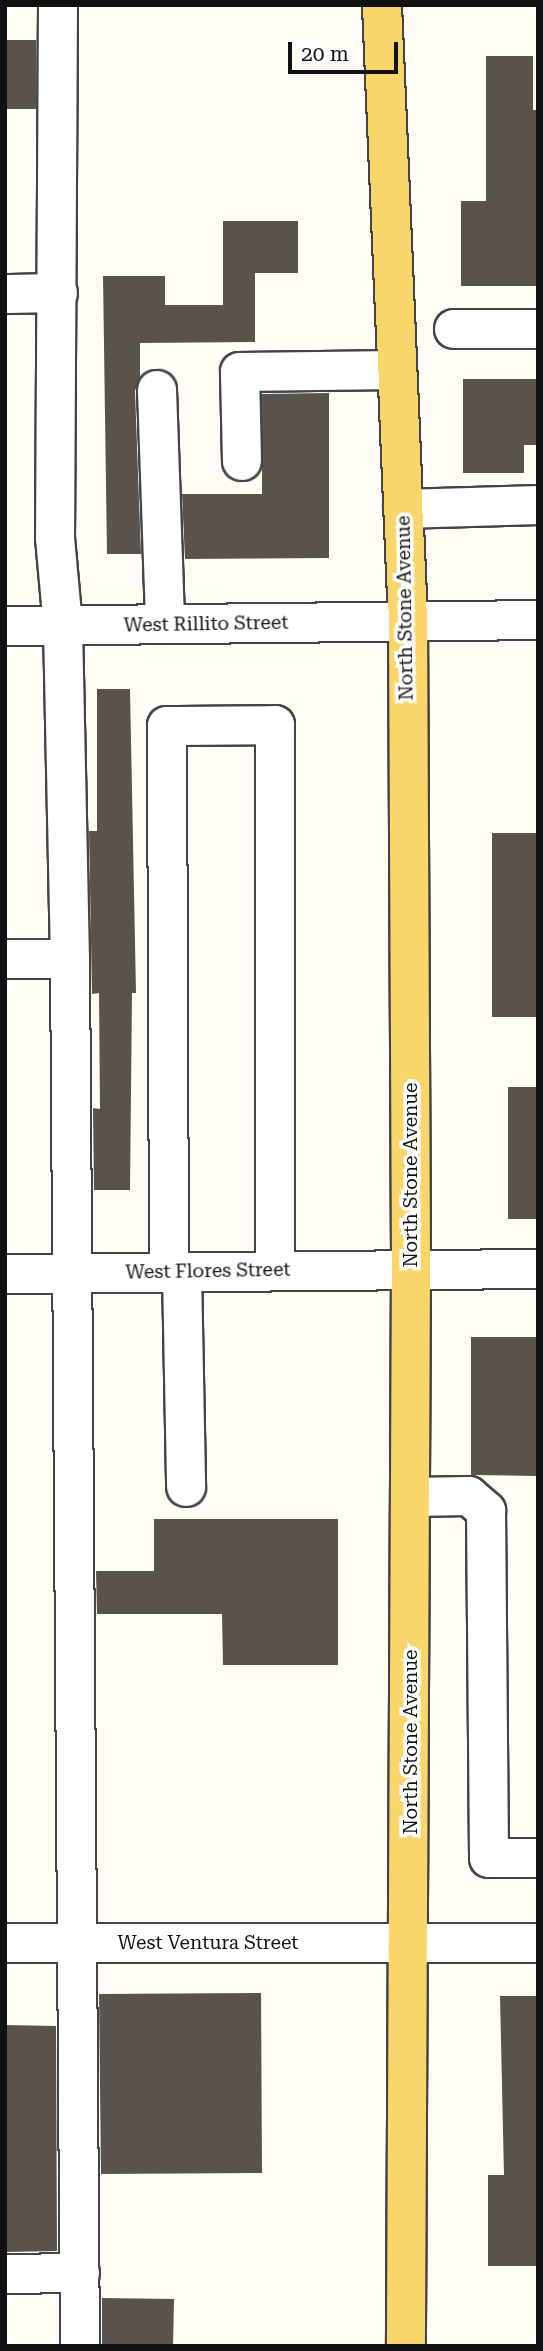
<!DOCTYPE html>
<html>
<head>
<meta charset="utf-8">
<style>
	body { margin:0 }
	#map { position:relative; width:543px; height:2351px; overflow:hidden; background:#fffdf5; font-family:"Roboto Serif",serif }
	div>[style] { position:absolute }
	.building>* { inset:0; background:#5a524d }
	.roads { filter:drop-shadow(2px 0 #444) drop-shadow(-2px 0 #444) drop-shadow(0 2px #444) drop-shadow(0 -2px #444) }
	.minor>* { height:38px; margin:-19px; padding:0 19px; transform-origin:19px; border-radius:19px; background:#fff }
	.major>* { height:38px; margin:-19px; padding:0 19px; transform-origin:19px; border-radius:19px; background:#f9d66b }
	span { translate:-50% -50%; white-space:nowrap; text-align:center; line-height:1.15; -webkit-text-stroke:7px #fff; paint-order:stroke }
	.street-label { font-size:19px; color:#111 }
	.frame { position:absolute; inset:0; border:7px solid #111; pointer-events:none }
	.scale { position:absolute; left:288px; top:42px; width:110px; height:32px; box-sizing:border-box; border:4px solid #111; border-top:0; padding-left:9px; font-size:21px; line-height:24px; white-space:nowrap; color:#111; -webkit-text-stroke:5px #fff; paint-order:stroke }
</style>
</head>
<body>
<div id="map">
	<div class="building">
		<i style="clip-path:polygon(5px 40px,36px 40px,36px 109px,5px 109px)"></i>
		<i style="clip-path:polygon(486px 56px,533px 56px,533px 110px,538px 110px,538px 286px,461px 286px,461px 201px,486px 201px)"></i>
		<i style="clip-path:polygon(223px 221px,298px 221px,298px 273px,255px 273px,255px 342px,140px 343px,140px 377px,135px 391px,141px 554px,107px 554px,103px 276px,165px 276px,165px 305px,223px 305px)"></i>
		<i style="clip-path:polygon(463px 379px,538px 379px,538px 445px,524px 445px,524px 473px,463px 473px)"></i>
		<i style="clip-path:polygon(329px 393px,329px 558px,185px 559px,182px 494px,262px 494px,262px 394px)"></i>
		<i style="clip-path:polygon(97px 689px,130px 689px,136px 993px,132px 993px,130px 1190px,94px 1190px,93px 1108px,100px 1109px,99px 993px,92px 994px,89px 831px,97px 831px)"></i>
		<i style="clip-path:polygon(492px 833px,538px 833px,538px 1017px,492px 1017px)"></i>
		<i style="clip-path:polygon(508px 1087px,538px 1087px,538px 1219px,508px 1219px)"></i>
		<i style="clip-path:polygon(471px 1337px,538px 1337px,538px 1476px,471px 1475px)"></i>
		<i style="clip-path:polygon(154px 1519px,338px 1519px,338px 1665px,223px 1665px,222px 1614px,97px 1614px,96px 1571px,154px 1571px)"></i>
		<i style="clip-path:polygon(261px 1993px,262px 2173px,101px 2174px,99px 1994px)"></i>
		<i style="clip-path:polygon(500px 1996px,538px 1996px,538px 2266px,488px 2266px,488px 2175px,504px 2175px)"></i>
		<i style="clip-path:polygon(5px 2025px,56px 2026px,57px 2251px,5px 2252px)"></i>
		<i style="clip-path:polygon(102px 2298px,174px 2299px,173px 2346px,102px 2346px)"></i>
	</div>
	<div class="roads">
		<div class="minor">
			<i style="left:58px;top:5px;width:533px;rotate:90.32deg"></i>
			<i style="left:55px;top:538px;width:88px;rotate:84.8deg"></i>
			<i style="left:63px;top:626px;width:333px;rotate:88.8deg"></i>
			<i style="left:70px;top:959px;width:1387px;rotate:89.59deg"></i>
			<i style="left:5px;top:294px;width:53px;rotate:-1.1deg"></i>
			<i style="left:454px;top:329px;width:84px"></i>
			<i style="left:157px;top:390px;width:234px;rotate:88deg"></i>
			<i style="left:242px;top:461px;width:89px;rotate:-91.3deg"></i>
			<i style="left:240px;top:372px;width:157px;rotate:-0.7deg"></i>
			<i style="left:403px;top:509px;width:135px;rotate:-1.7deg"></i>
			<i style="left:5px;top:626px;width:533px;rotate:-0.64deg"></i>
			<i style="left:5px;top:959px;width:65px"></i>
			<i style="left:169px;top:1272px;width:546px;rotate:-90.21deg"></i>
			<i style="left:167px;top:726px;width:108px;rotate:-0.5deg"></i>
			<i style="left:275px;top:725px;width:545px;rotate:90deg"></i>
			<i style="left:182px;top:1272px;width:215px;rotate:88.9deg"></i>
			<i style="left:5px;top:1274px;width:533px;rotate:-0.54deg"></i>
			<i style="left:411px;top:1497px;width:58px;rotate:-1deg"></i>
			<i style="left:469px;top:1496px;width:23px;rotate:41deg"></i>
			<i style="left:486px;top:1511px;width:347px;rotate:89.5deg"></i>
			<i style="left:489px;top:1858px;width:49px"></i>
			<i style="left:5px;top:1943px;width:533px"></i>
			<i style="left:5px;top:2274px;width:75px;rotate:-0.8deg"></i>
		</div>
		<div class="major">
			<i style="left:382px;top:5px;width:617px;rotate:87.58deg"></i>
			<i style="left:408px;top:621px;width:647px;rotate:89.73deg"></i>
			<i style="left:411px;top:1268px;width:1078px;rotate:90.27deg"></i>
		</div>
	</div>
	<div class="street-label">
		<span style="left:405px;top:608px;rotate:-91deg">North Stone Avenue</span>
		<span style="left:206px;top:624px;rotate:-1deg">West Rillito Street</span>
		<span style="left:411px;top:1175px;rotate:-90deg">North Stone Avenue</span>
		<span style="left:208px;top:1271px;rotate:-1deg">West Flores Street</span>
		<span style="left:411px;top:1742px;rotate:-90deg">North Stone Avenue</span>
		<span style="left:208px;top:1943px">West Ventura Street</span>
	</div>
	<div class="frame"></div>
	<div class="scale">20 m</div>
</div>
</body>
</html>
